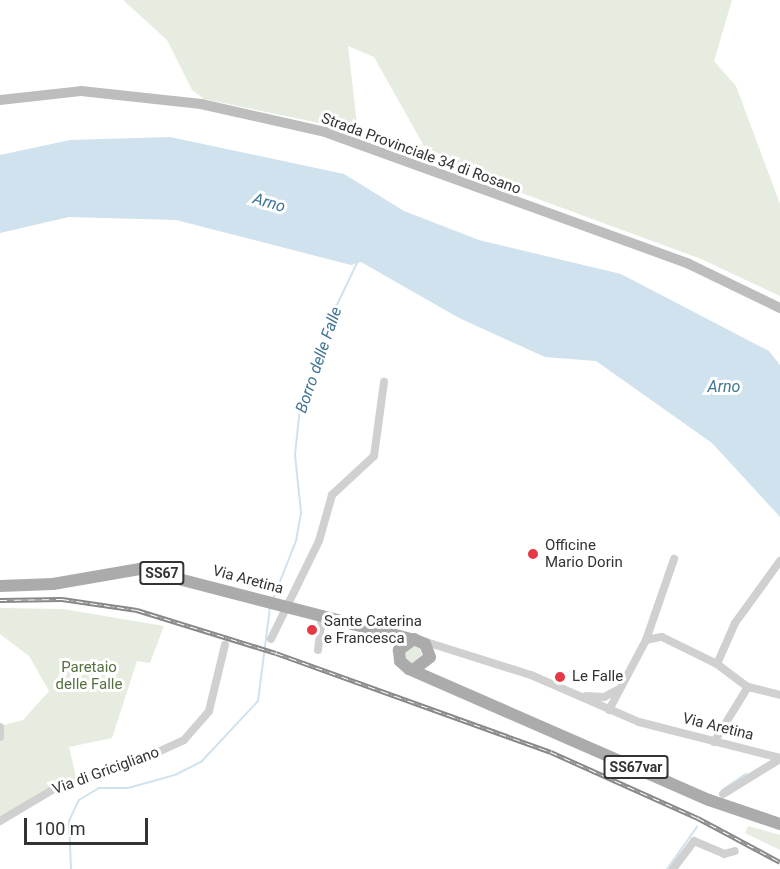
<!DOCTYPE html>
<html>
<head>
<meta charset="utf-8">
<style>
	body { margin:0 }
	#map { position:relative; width:780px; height:869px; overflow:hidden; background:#fff; font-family:Roboto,sans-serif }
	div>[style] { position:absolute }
	.green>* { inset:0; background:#e6ecdf }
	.water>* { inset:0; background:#cfe2ee }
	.stream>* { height:2px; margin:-1px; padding:0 1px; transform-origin:1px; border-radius:1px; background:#cfe2ee }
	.street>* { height:8px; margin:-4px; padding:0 4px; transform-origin:4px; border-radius:4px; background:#d0d0d0 }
	.secondary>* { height:10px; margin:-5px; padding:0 5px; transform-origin:5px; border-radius:5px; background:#bdbdbd }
	.primary>* { height:12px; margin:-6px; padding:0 6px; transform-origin:6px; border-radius:6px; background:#ababab }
	.rail>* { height:4.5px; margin-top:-2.25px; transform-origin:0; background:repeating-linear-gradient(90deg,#fff 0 7px,#888 0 14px); box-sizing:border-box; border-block:2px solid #888 }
	.dots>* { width:16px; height:16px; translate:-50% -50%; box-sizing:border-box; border:3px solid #fff; border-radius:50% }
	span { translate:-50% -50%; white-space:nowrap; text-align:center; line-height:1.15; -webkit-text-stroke:6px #fff; paint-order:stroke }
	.shield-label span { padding:2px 4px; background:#fff; border:2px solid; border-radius:4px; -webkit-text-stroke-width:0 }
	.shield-label { font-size:14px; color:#333; font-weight:700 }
	.street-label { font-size:15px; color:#333 }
	.poi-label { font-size:15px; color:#333 }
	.left { translate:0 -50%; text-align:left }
	.park-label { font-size:15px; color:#56703f }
	.water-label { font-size:16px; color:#3f7597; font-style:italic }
	.scale { position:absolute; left:24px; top:818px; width:124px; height:27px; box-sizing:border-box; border:3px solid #333; border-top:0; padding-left:8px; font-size:18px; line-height:21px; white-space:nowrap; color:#333; -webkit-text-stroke:4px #fff; paint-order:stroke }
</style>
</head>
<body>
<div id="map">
	<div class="green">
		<i style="clip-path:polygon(123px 0,732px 0,714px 61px,736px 86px,780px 204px,780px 296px,701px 259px,489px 181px,424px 146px,374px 57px,348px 46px,357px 124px,329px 125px,204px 99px,192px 90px,167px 40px)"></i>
		<i style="clip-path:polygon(0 608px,63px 609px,164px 626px,150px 663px,137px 661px,112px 738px,69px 747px,77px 781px,0 821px,0 726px,23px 720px,49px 691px,29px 656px,0 634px)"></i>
		<i style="clip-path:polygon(409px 645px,419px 646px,423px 659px,408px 665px,402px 653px)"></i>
		<i style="clip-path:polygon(748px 826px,780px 835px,780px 850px,745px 833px)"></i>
	</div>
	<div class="water">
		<i style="clip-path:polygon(170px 137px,344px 174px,404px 211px,479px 240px,621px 274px,769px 351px,780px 365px,780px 517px,712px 443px,596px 361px,545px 357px,459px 318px,361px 262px,351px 265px,176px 220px,69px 217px,0 233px,0 155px,70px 140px)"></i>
	</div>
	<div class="stream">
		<i style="left:273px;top:599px;width:62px;rotate:-68.4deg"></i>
		<i style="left:296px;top:541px;width:29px;rotate:-80deg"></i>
		<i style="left:301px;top:512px;width:57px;rotate:-96deg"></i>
		<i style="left:295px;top:455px;width:39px;rotate:-84deg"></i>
		<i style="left:299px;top:416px;width:111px;rotate:-71.6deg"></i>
		<i style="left:334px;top:311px;width:55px;rotate:-64.4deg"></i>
		<i style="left:722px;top:790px;width:29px;rotate:-34deg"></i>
		<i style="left:71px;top:869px;width:48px;rotate:-92.4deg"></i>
		<i style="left:69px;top:821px;width:23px;rotate:-65deg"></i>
		<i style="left:79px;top:800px;width:23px;rotate:-31deg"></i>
		<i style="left:99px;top:788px;width:29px"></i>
		<i style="left:128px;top:788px;width:49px;rotate:-15.5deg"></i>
		<i style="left:175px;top:775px;width:30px;rotate:-27deg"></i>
		<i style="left:202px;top:761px;width:82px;rotate:-47deg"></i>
		<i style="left:258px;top:701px;width:95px;rotate:-82.7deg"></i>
		<i style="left:667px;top:869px;width:52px;rotate:-54.5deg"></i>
	</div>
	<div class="street">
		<i style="left:271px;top:639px;width:109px;rotate:-63.9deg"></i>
		<i style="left:319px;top:541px;width:48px;rotate:-74.2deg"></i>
		<i style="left:332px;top:495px;width:57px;rotate:-42.9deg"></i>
		<i style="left:374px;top:456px;width:75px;rotate:-82.3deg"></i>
		<i style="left:646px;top:640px;width:16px;rotate:-11deg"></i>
		<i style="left:662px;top:637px;width:61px;rotate:26.1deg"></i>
		<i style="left:717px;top:664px;width:39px;rotate:37deg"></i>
		<i style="left:748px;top:687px;width:33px;rotate:14deg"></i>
		<i style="left:423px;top:641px;width:113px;rotate:17.5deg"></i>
		<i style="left:531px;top:675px;width:118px;rotate:23.5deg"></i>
		<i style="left:639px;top:722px;width:146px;rotate:14.3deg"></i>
		<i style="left:318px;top:650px;width:35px;rotate:-83deg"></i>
		<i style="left:717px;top:664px;width:45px;rotate:-66.3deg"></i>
		<i style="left:735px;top:623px;width:77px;rotate:-54deg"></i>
		<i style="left:586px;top:696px;width:18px;rotate:3deg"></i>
		<i style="left:604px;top:697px;width:15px;rotate:-28deg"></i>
		<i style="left:609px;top:710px;width:79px;rotate:-62.1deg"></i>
		<i style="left:646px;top:640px;width:86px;rotate:-70.9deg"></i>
		<i style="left:0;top:727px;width:10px;rotate:90deg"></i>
		<i style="left:714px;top:742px;width:65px;rotate:-58.3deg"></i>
		<i style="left:723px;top:794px;width:67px;rotate:-31.6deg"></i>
		<i style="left:0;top:821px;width:63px;rotate:-30.7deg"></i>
		<i style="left:54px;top:789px;width:84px;rotate:-18deg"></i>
		<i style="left:134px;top:763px;width:55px;rotate:-24.7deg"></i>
		<i style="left:184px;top:740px;width:38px;rotate:-49deg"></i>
		<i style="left:209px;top:711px;width:68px;rotate:-76.4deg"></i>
		<i style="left:673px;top:869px;width:35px;rotate:-53deg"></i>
		<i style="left:694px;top:841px;width:33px;rotate:23deg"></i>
		<i style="left:724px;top:854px;width:11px;rotate:-15deg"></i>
	</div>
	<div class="secondary">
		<i style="left:0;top:100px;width:81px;rotate:-6.3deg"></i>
		<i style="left:81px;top:91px;width:121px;rotate:6.2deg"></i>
		<i style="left:201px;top:104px;width:127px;rotate:12.7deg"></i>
		<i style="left:325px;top:132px;width:387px;rotate:19.9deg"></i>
		<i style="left:689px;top:264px;width:101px;rotate:25.8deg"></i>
	</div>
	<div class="primary">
		<i style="left:0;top:586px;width:53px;rotate:-2.2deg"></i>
		<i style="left:53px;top:584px;width:88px;rotate:-9.8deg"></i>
		<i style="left:140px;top:569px;width:280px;rotate:14.5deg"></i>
		<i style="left:413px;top:670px;width:21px;rotate:-37deg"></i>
		<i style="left:430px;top:657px;width:14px;rotate:-111deg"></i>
		<i style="left:425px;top:644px;width:12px;rotate:-156deg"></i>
		<i style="left:414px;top:639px;width:19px;rotate:144deg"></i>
		<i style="left:399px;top:650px;width:11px;rotate:85deg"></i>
		<i style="left:400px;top:661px;width:12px;rotate:42deg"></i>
		<i style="left:409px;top:669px;width:327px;rotate:23.6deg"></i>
		<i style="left:709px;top:800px;width:75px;rotate:18.7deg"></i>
	</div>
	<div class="rail">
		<i style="left:0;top:600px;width:62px;rotate:-0.9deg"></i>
		<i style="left:62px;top:599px;width:76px;rotate:8.3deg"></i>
		<i style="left:137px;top:610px;width:145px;rotate:17.2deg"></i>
		<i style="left:276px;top:653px;width:292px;rotate:19.8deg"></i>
		<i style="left:551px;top:752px;width:161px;rotate:24.2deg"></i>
		<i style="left:698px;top:818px;width:93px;rotate:28.2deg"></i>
	</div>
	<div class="dots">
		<i style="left:533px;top:554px;background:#e63946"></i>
		<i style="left:312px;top:630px;background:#e63946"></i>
		<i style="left:560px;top:677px;background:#e63946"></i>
	</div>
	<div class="shield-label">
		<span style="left:162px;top:573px">SS67</span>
		<span style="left:636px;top:767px">SS67var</span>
	</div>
	<div class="street-label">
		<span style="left:421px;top:154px;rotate:20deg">Strada Provinciale 34 di Rosano</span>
		<span style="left:248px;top:580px;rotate:15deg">Via Aretina</span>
		<span style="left:718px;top:727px;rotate:14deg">Via Aretina</span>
		<span style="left:106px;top:771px;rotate:-20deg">Via di Gricigliano</span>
	</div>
	<div class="poi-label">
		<span class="left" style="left:545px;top:554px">Officine<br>Mario Dorin</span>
		<span class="left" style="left:324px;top:630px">Sante Caterina<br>e Francesca</span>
		<span class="left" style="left:572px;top:677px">Le Falle</span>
	</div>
	<div class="park-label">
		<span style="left:89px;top:676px">Paretaio<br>delle Falle</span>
	</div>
	<div class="water-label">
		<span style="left:269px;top:203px;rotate:16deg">Arno</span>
		<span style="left:319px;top:360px;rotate:-71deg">Borro delle Falle</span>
		<span style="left:724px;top:387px">Arno</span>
	</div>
	<div class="scale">100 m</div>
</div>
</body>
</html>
